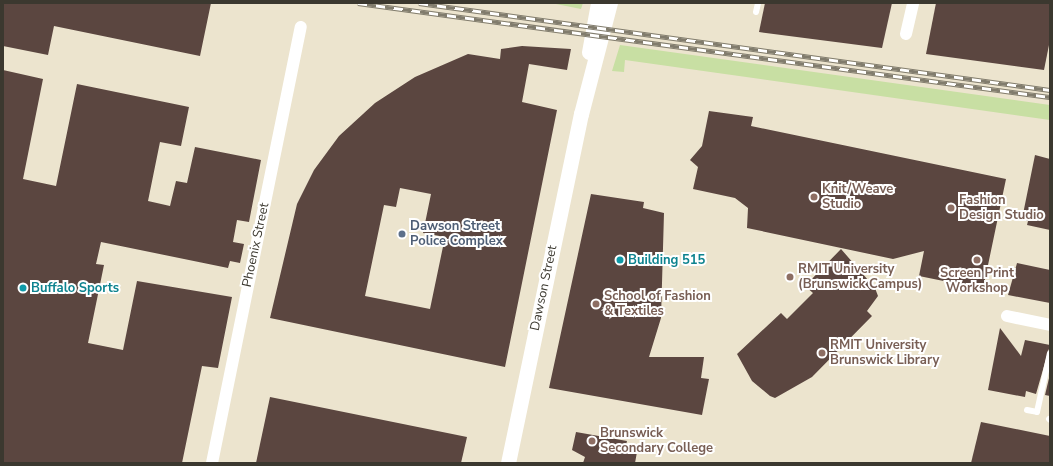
<!DOCTYPE html>
<html>
<head>
<meta charset="utf-8">
<style>
	body { margin:0 }
	#map { position:relative; width:1053px; height:466px; overflow:hidden; background:#ece4ce; font-family:"Nunito Sans",sans-serif }
	div>[style] { position:absolute }
	.green>* { inset:0; background:#c8dfa3 }
	.building>* { inset:0; background:#5b4640 }
	.service>* { height:6px; margin:-3px; padding:0 3px; transform-origin:3px; border-radius:3px; background:#fff }
	.minor>* { height:12px; margin:-6px; padding:0 6px; transform-origin:6px; border-radius:6px; background:#fff }
	.tertiary>* { height:15px; margin:-7.5px; padding:0 7.5px; transform-origin:7.5px; border-radius:7.5px; background:#fff }
	.rail>* { height:4.5px; margin-top:-2.25px; transform-origin:0; background:repeating-linear-gradient(90deg,#fff 0 9px,#817c6d 0 18px); box-sizing:border-box; border-block:1px solid #817c6d }
	.dots>* { width:11px; height:11px; translate:-50% -50%; box-sizing:border-box; border:2px solid #fff; border-radius:50% }
	span { translate:-50% -50%; white-space:nowrap; text-align:center; line-height:1.15; -webkit-text-stroke:4px #fff; paint-order:stroke }
	.education-label { font-size:13px; color:#785e54; font-weight:700 }
	.left { translate:0 -50%; text-align:left }
	.service-label { font-size:13px; color:#4e5e75; font-weight:700 }
	.street-label { font-size:13px; color:#3b382f }
	.culture-label { font-size:13px; color:#0d838f; font-weight:700 }
	.frame { position:absolute; inset:0; border:4px solid #3b382f; pointer-events:none }
</style>
</head>
<body>
<div id="map">
	<div class="green">
		<i style="clip-path:polygon(551px 3px,583px 3px,581px 9px)"></i>
		<i style="clip-path:polygon(620px 45px,1050px 105px,1050px 120px,625px 60px,624px 72px,612px 71px)"></i>
	</div>
	<div class="building">
		<i style="clip-path:polygon(3px 3px,211px 3px,200px 56px,54px 26px,48px 55px,3px 46px)"></i>
		<i style="clip-path:polygon(765px 3px,892px 3px,882px 48px,759px 32px)"></i>
		<i style="clip-path:polygon(936px 3px,1050px 3px,1050px 40px,1044px 70px,926px 54px)"></i>
		<i style="clip-path:polygon(evenodd,522px 46px,571px 49px,567px 70px,529px 64px,522px 102px,557px 110px,505px 367px,270px 318px,297px 204px,314px 170px,339px 136px,375px 103px,415px 77px,468px 54px,500px 59px,501px 49px,522px 46px,400px 188px,431px 194px,423px 233px,445px 237px,430px 309px,365px 296px,384px 205px,396px 207px,400px 188px)"></i>
		<i style="clip-path:polygon(3px 70px,43px 79px,23px 179px,56px 186px,77px 84px,189px 107px,181px 146px,160px 142px,148px 201px,170px 206px,176px 181px,187px 183px,195px 147px,261px 160px,249px 222px,237px 220px,233px 242px,244px 244px,240px 263px,230px 261px,228px 268px,101px 242px,96px 264px,104px 265px,88px 343px,123px 350px,137px 281px,232px 297px,218px 368px,202px 366px,182px 463px,3px 463px)"></i>
		<i style="clip-path:polygon(709px 111px,753px 117px,751px 126px,1006px 179px,983px 289px,919px 276px,924px 251px,893px 259px,747px 228px,748px 208px,735px 198px,693px 189px,698px 167px,690px 160px,702px 146px)"></i>
		<i style="clip-path:polygon(1035px 155px,1050px 159px,1050px 230px,1027px 225px,1028px 221px,1022px 219px)"></i>
		<i style="clip-path:polygon(591px 194px,644px 202px,643px 208px,664px 213px,661px 318px,649px 357px,704px 357px,701px 378px,709px 379px,702px 415px,549px 388px)"></i>
		<i style="clip-path:polygon(841px 249px,875px 288px,878px 296px,867px 311px,872px 316px,812px 377px,775px 398px,770px 396px,752px 381px,737px 354px,781px 313px,787px 319px,813px 293px,805px 286px)"></i>
		<i style="clip-path:polygon(1017px 263px,1050px 270px,1050px 303px,1008px 295px)"></i>
		<i style="clip-path:polygon(1000px 328px,1021px 356px,1025px 340px,1050px 345px,1036px 394px,1026px 391px,1025px 397px,988px 390px)"></i>
		<i style="clip-path:polygon(1050px 374px,1050px 396px,1045px 395px)"></i>
		<i style="clip-path:polygon(270px 397px,467px 437px,461px 463px,256px 463px)"></i>
		<i style="clip-path:polygon(981px 422px,1050px 436px,1050px 463px,971px 463px)"></i>
		<i style="clip-path:polygon(576px 432px,627px 441px,625px 449px,637px 452px,635px 463px,583px 463px,585px 457px,572px 450px)"></i>
	</div>
	<div class="service">
		<i style="left:756px;top:12px;width:9px;rotate:-77deg"></i>
		<i style="left:1027px;top:410px;width:10px;rotate:11deg"></i>
		<i style="left:1037px;top:412px;width:60px;rotate:-77.6deg"></i>
		<i style="left:1049px;top:419px;width:1px;rotate:45deg"></i>
	</div>
	<div class="minor">
		<i style="left:906px;top:34px;width:32px;rotate:-77deg"></i>
		<i style="left:1007px;top:316px;width:44px;rotate:11.8deg"></i>
		<i style="left:212px;top:463px;width:445px;rotate:-78.5deg"></i>
	</div>
	<div class="tertiary">
		<i style="left:589px;top:52px;width:50px;rotate:-79.6deg"></i>
		<i style="left:508px;top:463px;width:357px;rotate:-78.2deg"></i>
		<i style="left:581px;top:114px;width:115px;rotate:-75.4deg"></i>
	</div>
	<div class="rail">
		<i style="left:358px;top:3px;width:698px;rotate:7.74deg"></i>
		<i style="left:419px;top:3px;width:637px;rotate:7.85deg"></i>
	</div>
	<div class="dots">
		<i style="left:814px;top:197px;background:#8d6e63"></i>
		<i style="left:951px;top:208px;background:#8d6e63"></i>
		<i style="left:402px;top:234px;background:#5c6f8a"></i>
		<i style="left:620px;top:260px;background:#0f9aa8"></i>
		<i style="left:977px;top:260px;background:#8d6e63"></i>
		<i style="left:790px;top:277px;background:#8d6e63"></i>
		<i style="left:23px;top:288px;background:#0f9aa8"></i>
		<i style="left:596px;top:304px;background:#8d6e63"></i>
		<i style="left:822px;top:353px;background:#8d6e63"></i>
		<i style="left:592px;top:441px;background:#8d6e63"></i>
	</div>
	<div class="education-label">
		<span class="left" style="left:822px;top:197px">Knit/Weave<br>Studio</span>
		<span class="left" style="left:959px;top:208px">Fashion<br>Design Studio</span>
		<span class="left" style="left:798px;top:277px">RMIT University<br>(Brunswick Campus)</span>
		<span style="left:977px;top:281px">Screen Print<br>Workshop</span>
		<span class="left" style="left:604px;top:304px">School of Fashion<br>&amp; Textiles</span>
		<span class="left" style="left:830px;top:353px">RMIT University<br>Brunswick Library</span>
		<span class="left" style="left:600px;top:441px">Brunswick<br>Secondary College</span>
	</div>
	<div class="service-label">
		<span class="left" style="left:410px;top:234px">Dawson Street<br>Police Complex</span>
	</div>
	<div class="street-label">
		<span style="left:256px;top:245px;rotate:-78deg">Phoenix Street</span>
		<span style="left:544px;top:288px;rotate:-78deg">Dawson Street</span>
	</div>
	<div class="culture-label">
		<span class="left" style="left:628px;top:260px">Building 515</span>
		<span class="left" style="left:31px;top:288px">Buffalo Sports</span>
	</div>
	<div class="frame"></div>
</div>
</body>
</html>
